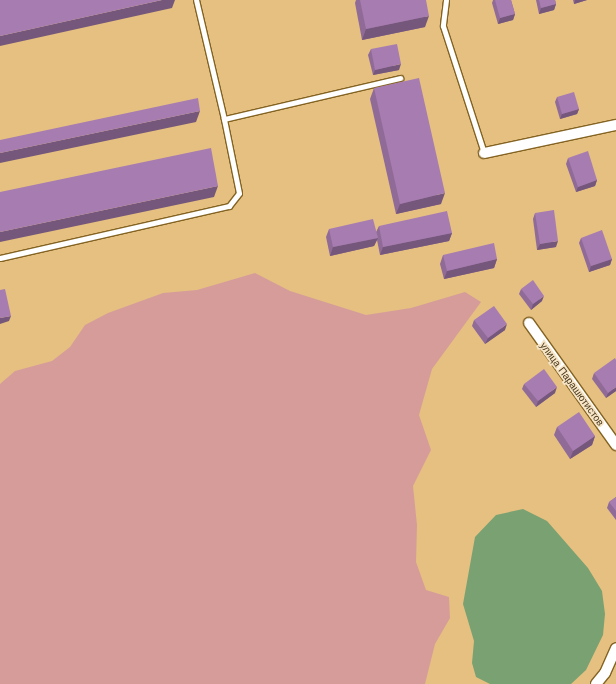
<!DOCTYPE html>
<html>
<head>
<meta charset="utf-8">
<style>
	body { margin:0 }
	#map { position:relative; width:616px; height:684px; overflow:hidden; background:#e5c081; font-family:"Work Sans",sans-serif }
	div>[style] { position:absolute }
	.green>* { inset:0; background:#d69c9a }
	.water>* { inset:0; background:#79a172 }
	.roads { filter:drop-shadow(1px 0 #846322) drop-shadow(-1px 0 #846322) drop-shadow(0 1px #846322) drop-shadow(0 -1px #846322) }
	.service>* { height:5px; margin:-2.5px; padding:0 2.5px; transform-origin:2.5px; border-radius:2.5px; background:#fff }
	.minor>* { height:10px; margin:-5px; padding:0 5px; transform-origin:5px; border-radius:5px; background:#fff }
	.wall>* { inset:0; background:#906b97 }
	.shaded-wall>* { inset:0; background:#75577b }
	.building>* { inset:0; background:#a77cb0 }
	span { translate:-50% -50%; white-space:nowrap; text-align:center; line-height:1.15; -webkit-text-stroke:3.5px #f7e4c5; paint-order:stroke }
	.street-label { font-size:10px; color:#48391e }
</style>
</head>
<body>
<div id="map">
	<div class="green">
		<i style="clip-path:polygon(255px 273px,290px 291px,366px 315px,411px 308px,465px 292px,481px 302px,432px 369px,419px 415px,431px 450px,413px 486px,417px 525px,416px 562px,426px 590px,449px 597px,450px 618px,435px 644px,425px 684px,0 684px,0 384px,15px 371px,52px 361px,70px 347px,85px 325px,108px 313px,163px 293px,197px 290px)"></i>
	</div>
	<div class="water">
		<i style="clip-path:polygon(523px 509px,547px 521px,588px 568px,602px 591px,605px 614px,603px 635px,586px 670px,571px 684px,490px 684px,476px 677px,472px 663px,474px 641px,463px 604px,475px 537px,496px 515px)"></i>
	</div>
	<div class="roads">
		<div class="service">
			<i style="left:446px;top:0;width:26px;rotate:97deg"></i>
			<i style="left:443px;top:26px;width:133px;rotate:72.1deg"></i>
			<i style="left:224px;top:119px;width:181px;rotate:-13.1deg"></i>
			<i style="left:0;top:258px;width:235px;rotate:-12.8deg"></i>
			<i style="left:229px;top:206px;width:16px;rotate:-52deg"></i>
			<i style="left:239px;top:193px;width:76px;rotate:-101.5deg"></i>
			<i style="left:224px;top:119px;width:122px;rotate:-103.2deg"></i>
		</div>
		<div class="minor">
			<i style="left:484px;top:153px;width:135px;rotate:-12deg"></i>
			<i style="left:529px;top:323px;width:150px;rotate:54.5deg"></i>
			<i style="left:596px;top:684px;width:14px;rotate:-51deg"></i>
			<i style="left:605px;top:673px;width:27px;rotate:-66deg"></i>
		</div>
	</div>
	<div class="wall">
		<i style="clip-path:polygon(356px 0,426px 0,425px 27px,362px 40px,355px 3px)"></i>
		<i style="clip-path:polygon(493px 0,511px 0,515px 14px,513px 20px,498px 24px,492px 3px)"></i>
		<i style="clip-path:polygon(536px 0,555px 0,556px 4px,554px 10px,539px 14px)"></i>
		<i style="clip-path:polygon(573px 0,587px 0,574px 4px)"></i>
		<i style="clip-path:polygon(371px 49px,399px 70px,373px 75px,368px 55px)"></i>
		<i style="clip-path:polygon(374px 88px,441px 204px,396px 214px,370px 99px)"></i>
		<i style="clip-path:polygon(557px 97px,579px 109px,577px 114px,560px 119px,555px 102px)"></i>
		<i style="clip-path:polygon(568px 158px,597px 180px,595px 186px,576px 192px,566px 164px)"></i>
		<i style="clip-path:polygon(535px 213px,556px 247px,537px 250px,533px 219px)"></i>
		<i style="clip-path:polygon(379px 226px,452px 233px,449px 241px,380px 255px,377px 240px,374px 246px,330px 256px,326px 237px,329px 229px,376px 232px)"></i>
		<i style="clip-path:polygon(581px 238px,612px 259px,610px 265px,589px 272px,579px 243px)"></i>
		<i style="clip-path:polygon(443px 255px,497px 259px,494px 268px,444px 279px,440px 264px)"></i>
		<i style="clip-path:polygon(521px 289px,542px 301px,531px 310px,519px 294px)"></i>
		<i style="clip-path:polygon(474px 320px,505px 330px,485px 344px,472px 326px)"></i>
		<i style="clip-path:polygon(594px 373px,616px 391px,606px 398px,592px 379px)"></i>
		<i style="clip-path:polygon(524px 384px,555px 393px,536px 407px,522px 389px)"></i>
		<i style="clip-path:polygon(557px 427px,595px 436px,592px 445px,570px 459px,554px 435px)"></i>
		<i style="clip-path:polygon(616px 497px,616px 520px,607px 508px,609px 502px)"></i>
	</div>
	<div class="shaded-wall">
		<i style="clip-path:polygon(162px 0,175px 0,172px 8px,0 46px,0 36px)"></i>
		<i style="clip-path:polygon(575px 0,587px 0,574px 4px)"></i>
		<i style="clip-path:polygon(556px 4px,554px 10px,539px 14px,541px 8px)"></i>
		<i style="clip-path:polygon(515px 14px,513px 20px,498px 24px,500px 18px)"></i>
		<i style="clip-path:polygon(429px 16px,425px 27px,362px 40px,366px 29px)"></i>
		<i style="clip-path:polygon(401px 64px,399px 70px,373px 75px,375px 70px)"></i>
		<i style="clip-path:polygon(579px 109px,577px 114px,560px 119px,562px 114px)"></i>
		<i style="clip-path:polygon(200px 111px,196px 122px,0 163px,0 153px)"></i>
		<i style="clip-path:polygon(597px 180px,595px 186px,576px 192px,578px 187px)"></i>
		<i style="clip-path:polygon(218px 186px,214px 197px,0 242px,0 232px)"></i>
		<i style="clip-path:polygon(445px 193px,441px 204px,396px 214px,400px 204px)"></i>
		<i style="clip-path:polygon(452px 233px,449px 241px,380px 255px,383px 247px)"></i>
		<i style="clip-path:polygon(378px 238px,374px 246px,330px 256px,333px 247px)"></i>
		<i style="clip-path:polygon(558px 241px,556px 247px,537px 250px,540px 244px)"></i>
		<i style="clip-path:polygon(497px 259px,494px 268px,444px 279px,447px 271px)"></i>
		<i style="clip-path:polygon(612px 259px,610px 265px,589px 272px,591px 266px)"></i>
		<i style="clip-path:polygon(544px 296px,542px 301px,531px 310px,533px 304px)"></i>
		<i style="clip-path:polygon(11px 316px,9px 321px,0 324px,0 318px)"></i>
		<i style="clip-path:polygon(507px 324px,505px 330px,485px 344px,488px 338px)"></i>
		<i style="clip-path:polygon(557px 387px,555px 393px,536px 407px,538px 401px)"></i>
		<i style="clip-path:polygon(616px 387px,616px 391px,606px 398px,608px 393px)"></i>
		<i style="clip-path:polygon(595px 436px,592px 445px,570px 459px,573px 451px)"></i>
	</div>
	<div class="building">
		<i style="clip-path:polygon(0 0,162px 0,0 36px)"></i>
		<i style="clip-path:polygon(360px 0,426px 0,429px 16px,366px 29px)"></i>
		<i style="clip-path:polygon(495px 0,511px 0,515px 14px,500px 18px)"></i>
		<i style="clip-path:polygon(539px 0,555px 0,556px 4px,541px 8px)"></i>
		<i style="clip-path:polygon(397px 44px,401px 64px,375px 70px,371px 49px)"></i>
		<i style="clip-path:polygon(419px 78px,445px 193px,400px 204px,374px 88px)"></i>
		<i style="clip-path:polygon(574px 92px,579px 109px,562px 114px,557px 97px)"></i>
		<i style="clip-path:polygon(198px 98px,200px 111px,0 153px,0 140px)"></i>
		<i style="clip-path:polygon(211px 148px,218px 186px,0 232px,0 192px)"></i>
		<i style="clip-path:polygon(588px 151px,597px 180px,578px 187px,568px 158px)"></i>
		<i style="clip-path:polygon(554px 210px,558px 241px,540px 244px,535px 213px)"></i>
		<i style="clip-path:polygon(447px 211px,452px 233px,383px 247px,379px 226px)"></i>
		<i style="clip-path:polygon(373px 219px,378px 238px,333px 247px,329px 229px)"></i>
		<i style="clip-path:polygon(602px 230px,612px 259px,591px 266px,581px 238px)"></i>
		<i style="clip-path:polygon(494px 243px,497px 259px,447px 271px,443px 255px)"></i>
		<i style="clip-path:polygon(533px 280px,544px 296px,533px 304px,521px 289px)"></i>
		<i style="clip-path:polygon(5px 289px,11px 316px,0 318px,0 290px)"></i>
		<i style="clip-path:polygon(494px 306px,507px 324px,488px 338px,474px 320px)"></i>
		<i style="clip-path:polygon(615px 358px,616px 360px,616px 387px,608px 393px,594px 373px)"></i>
		<i style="clip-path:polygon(544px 369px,557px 387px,538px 401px,524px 384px)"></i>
		<i style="clip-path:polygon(579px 412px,595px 436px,573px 451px,557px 427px)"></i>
		<i style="clip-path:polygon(616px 497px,616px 511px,609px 502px)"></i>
	</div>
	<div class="street-label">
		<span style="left:572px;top:384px;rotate:54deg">улица Парашютистов</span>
	</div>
</div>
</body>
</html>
